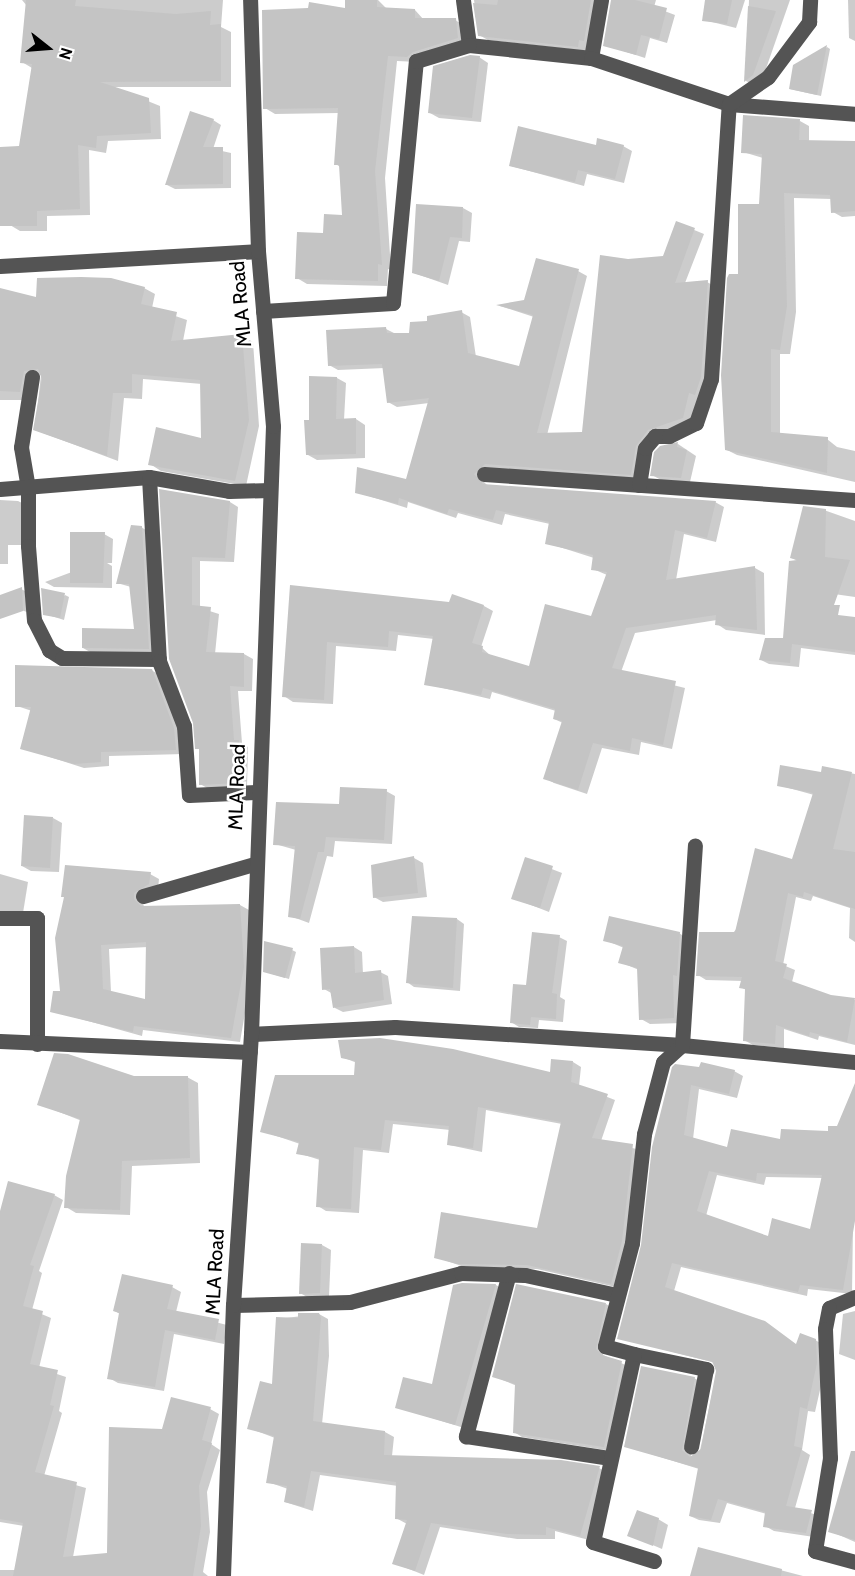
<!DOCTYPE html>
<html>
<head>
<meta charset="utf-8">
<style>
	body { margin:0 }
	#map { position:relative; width:855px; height:1576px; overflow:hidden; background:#fff; font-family:Cabin,sans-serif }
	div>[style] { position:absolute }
	.shadow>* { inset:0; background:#0003 }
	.building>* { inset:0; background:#c4c4c4 }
	.minor>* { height:15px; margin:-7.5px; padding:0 7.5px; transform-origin:7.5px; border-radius:7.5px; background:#545454 }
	span { translate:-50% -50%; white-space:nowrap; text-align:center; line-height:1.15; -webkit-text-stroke:5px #fff; paint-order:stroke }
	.street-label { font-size:20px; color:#000 }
	.north { position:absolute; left:18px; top:18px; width:60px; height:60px; -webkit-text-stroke:4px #fff; paint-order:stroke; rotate:107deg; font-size:16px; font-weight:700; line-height:24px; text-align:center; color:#000 }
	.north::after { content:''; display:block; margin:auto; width:21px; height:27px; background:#000; clip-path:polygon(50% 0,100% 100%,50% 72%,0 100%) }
</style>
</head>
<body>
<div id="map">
	<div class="shadow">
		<i style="clip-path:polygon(22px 0,223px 0,221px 27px,231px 32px,231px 87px,113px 87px,160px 106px,161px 139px,108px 141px,106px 153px,89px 150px,90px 215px,47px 216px,47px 231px,20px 231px,10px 225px,32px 68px,22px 62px,27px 6px)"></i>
		<i style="clip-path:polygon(347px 0,378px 0,387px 9px,415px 10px,424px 20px,455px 20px,465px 26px,468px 43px,418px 62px,397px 61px,385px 178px,391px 270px,388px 269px,387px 286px,307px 284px,297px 278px,344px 217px,340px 167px,336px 164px,339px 113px,275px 114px,265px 108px,346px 10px)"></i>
		<i style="clip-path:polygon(474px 0,603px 0,586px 51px,488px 40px,479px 35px)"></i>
		<i style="clip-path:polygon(612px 0,656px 0,654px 7px,675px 15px,667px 43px,650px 38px,645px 58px,605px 45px)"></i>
		<i style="clip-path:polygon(706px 0,745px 0,736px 28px,704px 20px)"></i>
		<i style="clip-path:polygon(749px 0,790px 0,762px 80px,754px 85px,746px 81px)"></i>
		<i style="clip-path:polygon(848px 0,855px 0,855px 41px,849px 38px)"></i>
		<i style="clip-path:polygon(827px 47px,830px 49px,821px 96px,790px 89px)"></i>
		<i style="clip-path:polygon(479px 57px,488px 63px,481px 122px,439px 118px,430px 113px)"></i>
		<i style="clip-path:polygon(213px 120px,221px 125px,213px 149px,231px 153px,231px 188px,175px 189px,167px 185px)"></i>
		<i style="clip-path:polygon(800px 121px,809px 126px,809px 142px,855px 143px,855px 216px,842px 217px,833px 212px,832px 199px,794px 198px,796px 312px,790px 354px,780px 354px,780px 435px,827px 439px,837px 447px,855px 451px,855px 482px,737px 455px,727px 450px,740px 275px,761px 205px,763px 158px,743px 152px)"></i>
		<i style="clip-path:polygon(623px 146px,632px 151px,624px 183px,587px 174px,584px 186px,511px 166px,597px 147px)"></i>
		<i style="clip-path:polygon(463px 208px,472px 213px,470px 242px,459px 241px,448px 285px,414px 273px)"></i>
		<i style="clip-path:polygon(677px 223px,704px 234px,685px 283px,707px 282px,716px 287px,710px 383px,692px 423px,657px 434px,640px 479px,482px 480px,488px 486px,715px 502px,724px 507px,716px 542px,684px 534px,676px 580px,755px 568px,764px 573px,765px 635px,726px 630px,717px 624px,717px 620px,635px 633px,621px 672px,685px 688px,672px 749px,641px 742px,639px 755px,602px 748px,587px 794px,554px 783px,545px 778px,563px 723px,554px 719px,556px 711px,492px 692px,490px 699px,426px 684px,434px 639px,398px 635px,396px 651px,336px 646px,333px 704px,293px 702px,284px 696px,292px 587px,484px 606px,493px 611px,481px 647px,491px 656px,530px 668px,591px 618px,607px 575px,593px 569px,594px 558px,547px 543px,550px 524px,505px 514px,502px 525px,458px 513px,456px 518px,408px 502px,407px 508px,356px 492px,407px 481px,429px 403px,397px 407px,388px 402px,385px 368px,338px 370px,329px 365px,386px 329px,396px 334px,410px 334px,429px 323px,461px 312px,470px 317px,476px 357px,520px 368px,534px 317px,500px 306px,525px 301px,578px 271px,587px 276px,547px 435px,584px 434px,628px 260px,664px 258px)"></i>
		<i style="clip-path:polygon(144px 288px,155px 294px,152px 308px,187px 320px,183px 341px,242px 336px,253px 342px,259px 426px,246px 486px,161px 471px,150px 464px,202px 440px,202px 384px,143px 379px,142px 399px,124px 398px,118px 461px,35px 430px,41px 375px,35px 377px,30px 400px,0 400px,0 289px,37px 298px)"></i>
		<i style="clip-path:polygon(311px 378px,337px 378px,346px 383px,344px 420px,356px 419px,365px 425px,365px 458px,317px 460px,308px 455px)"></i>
		<i style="clip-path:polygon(678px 444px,696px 456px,690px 482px,661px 480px,652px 475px,660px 447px)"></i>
		<i style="clip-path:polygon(161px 491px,230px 502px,238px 507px,234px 562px,200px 561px,200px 608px,219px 614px,215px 654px,244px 654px,253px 659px,252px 691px,238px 691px,242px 743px,248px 747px,247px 787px,209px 789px,200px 784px,201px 750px,197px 748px)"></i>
		<i style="clip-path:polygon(0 500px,18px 501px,30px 507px,30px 545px,8px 545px,8px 564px,0 564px)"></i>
		<i style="clip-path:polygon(821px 509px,855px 521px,855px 597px,799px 589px,798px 561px,792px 558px)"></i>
		<i style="clip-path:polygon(141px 527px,149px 532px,155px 652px,90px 652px,83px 648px,135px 630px,131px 587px,117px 583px)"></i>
		<i style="clip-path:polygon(104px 534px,113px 539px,112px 563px,107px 563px,112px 566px,112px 588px,54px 587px,45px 582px,96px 563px)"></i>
		<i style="clip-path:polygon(21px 589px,25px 591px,27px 612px,21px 610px)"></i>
		<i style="clip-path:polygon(65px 595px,69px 597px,64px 620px,45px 614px)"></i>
		<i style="clip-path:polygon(855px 627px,855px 655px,801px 648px,799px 667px,769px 664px,761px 660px,785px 640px)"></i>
		<i style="clip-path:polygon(151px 670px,160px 675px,183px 734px,184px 754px,109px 756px,109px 766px,84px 768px,22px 748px,32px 711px,17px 706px)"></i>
		<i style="clip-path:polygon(824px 768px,855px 774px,855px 942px,849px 938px,850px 908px,813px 896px,811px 901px,796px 897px,783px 965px,795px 970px,792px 982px,830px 996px,855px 1000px,855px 1045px,819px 1036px,818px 1040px,784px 1029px,784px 1048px,753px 1045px,744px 1040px,746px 990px,741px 987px,743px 981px,706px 980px,698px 975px,793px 861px,814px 795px,778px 785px,823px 773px)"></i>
		<i style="clip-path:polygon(386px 791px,395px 796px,392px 844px,335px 841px,333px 857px,327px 856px,309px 923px,290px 916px,296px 850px,275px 844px,341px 805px)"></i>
		<i style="clip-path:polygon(53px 818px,62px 823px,59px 872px,31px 871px,22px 866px)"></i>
		<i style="clip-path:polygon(414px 858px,423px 863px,427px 897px,383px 902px,374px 897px)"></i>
		<i style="clip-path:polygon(526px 859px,562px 873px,549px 912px,513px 898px)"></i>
		<i style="clip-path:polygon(0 874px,28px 882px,23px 913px,0 915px)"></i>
		<i style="clip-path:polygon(evenodd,150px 874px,159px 879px,158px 889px,142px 898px,144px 907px,240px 905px,249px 910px,252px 972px,240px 1042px,143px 1030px,142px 1036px,52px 1011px,61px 993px,65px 898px,62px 896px,150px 874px,148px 947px,146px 1001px,111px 992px,109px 949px,148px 947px)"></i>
		<i style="clip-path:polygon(457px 919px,464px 924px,460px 991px,414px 987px,407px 982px)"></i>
		<i style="clip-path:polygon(679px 933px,688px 939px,683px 1023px,650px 1024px,641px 1019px,639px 970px,620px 962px,624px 948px,605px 940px)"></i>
		<i style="clip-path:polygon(559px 937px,567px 941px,560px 997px,565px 1000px,563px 1022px,539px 1020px,538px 1028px,519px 1027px,511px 1022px,527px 987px)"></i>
		<i style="clip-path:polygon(354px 947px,362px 952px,363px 974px,380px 972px,388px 976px,392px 1004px,343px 1012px,335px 1008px,333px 994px,324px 989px)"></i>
		<i style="clip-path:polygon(292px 950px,296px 952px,289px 979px,269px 973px)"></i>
		<i style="clip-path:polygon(342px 1057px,552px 1074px,573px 1062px,581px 1067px,579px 1086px,615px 1100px,601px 1141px,641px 1150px,620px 1288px,537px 1269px,467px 1268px,436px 1257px,538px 1230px,562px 1124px,486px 1110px,482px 1152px,449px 1145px,450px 1130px,393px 1124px,389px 1153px,363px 1150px,359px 1213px,326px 1211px,318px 1206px,320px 1160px,298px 1153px,300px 1144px,262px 1131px,355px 1076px,357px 1063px)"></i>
		<i style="clip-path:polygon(evenodd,673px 1068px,734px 1071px,743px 1076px,737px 1098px,699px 1089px,693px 1139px,729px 1148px,829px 1133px,838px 1128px,855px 1092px,852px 1294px,808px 1289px,807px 1296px,681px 1267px,674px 1291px,797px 1345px,815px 1340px,824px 1345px,825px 1368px,815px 1412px,808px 1411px,802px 1450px,810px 1455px,795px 1508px,820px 1516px,814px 1537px,774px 1531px,765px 1526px,767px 1514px,727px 1503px,720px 1523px,699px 1520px,690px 1516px,699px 1469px,625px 1446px,694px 1378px,703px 1383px,690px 1452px,691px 1456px,699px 1455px,717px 1371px,712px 1362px,619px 1338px,643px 1246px,673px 1068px,717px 1175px,764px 1185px,766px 1177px,822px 1178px,811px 1231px,769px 1238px,706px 1216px,717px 1175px)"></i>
		<i style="clip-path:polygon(187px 1077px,198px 1083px,200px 1163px,132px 1166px,130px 1215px,76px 1213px,66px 1207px,82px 1121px,39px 1104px,134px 1078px)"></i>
		<i style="clip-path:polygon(54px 1195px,63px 1200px,39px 1271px,42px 1273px,32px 1310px,51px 1318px,39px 1368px,66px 1377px,59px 1411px,62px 1413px,44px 1476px,86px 1488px,73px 1557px,108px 1555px,163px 1430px,210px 1409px,219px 1414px,211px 1444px,220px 1450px,207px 1492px,210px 1532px,203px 1572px,208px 1576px,0 1576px,0 1570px,16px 1570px,24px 1526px,0 1522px,0 1217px)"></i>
		<i style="clip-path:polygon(322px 1245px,331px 1250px,329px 1297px,309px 1298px,300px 1293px)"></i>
		<i style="clip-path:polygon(496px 1285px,504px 1290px,464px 1428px,397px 1407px,433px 1386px,454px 1287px)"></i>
		<i style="clip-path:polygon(172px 1287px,181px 1292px,176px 1312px,227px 1325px,224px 1344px,174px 1334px,164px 1391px,118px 1383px,109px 1378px,120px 1314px,115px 1311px)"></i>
		<i style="clip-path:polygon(606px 1304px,614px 1309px,603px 1355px,630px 1367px,612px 1451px,522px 1437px,514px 1432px,517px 1386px,493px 1376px)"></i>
		<i style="clip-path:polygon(855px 1311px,855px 1360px,839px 1354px,843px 1314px)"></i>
		<i style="clip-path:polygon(319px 1314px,328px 1319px,329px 1356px,322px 1424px,385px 1432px,394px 1437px,392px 1456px,599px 1468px,608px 1473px,589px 1540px,555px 1531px,555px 1539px,517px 1539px,440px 1527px,424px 1575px,394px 1563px,407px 1524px,396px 1518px,398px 1486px,320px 1475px,313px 1511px,285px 1502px,288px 1489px,268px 1482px,275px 1438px,249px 1428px,274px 1386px,277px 1319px)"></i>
		<i style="clip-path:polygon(855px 1480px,855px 1542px,830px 1531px)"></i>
		<i style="clip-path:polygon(658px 1519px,668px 1525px,662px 1549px,629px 1535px)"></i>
		<i style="clip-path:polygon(699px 1549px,803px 1576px,691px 1576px)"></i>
	</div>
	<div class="building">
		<i style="clip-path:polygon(26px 0,76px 0,75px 6px,176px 14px,211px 11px,210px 25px,221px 24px,221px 81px,100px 82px,149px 98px,151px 133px,97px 136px,96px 148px,78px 145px,80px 209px,37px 211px,37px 226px,0 226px,0 147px,19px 146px,32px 64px,20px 63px)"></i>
		<i style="clip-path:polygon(345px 0,377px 0,377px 7px,415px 9px,415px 18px,456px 18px,458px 38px,413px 52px,407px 57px,388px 56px,375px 171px,382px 265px,378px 264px,378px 281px,295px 279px,297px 232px,323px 233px,324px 214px,342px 215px,339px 165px,334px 165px,338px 108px,263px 109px,262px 10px,308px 8px,309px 2px,345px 8px)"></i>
		<i style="clip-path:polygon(498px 0,591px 0,584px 41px,579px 40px,578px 47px,478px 36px,473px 3px,497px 5px)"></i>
		<i style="clip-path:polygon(611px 0,635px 0,667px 8px,659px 39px,641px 35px,636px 55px,603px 46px)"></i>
		<i style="clip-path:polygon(705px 0,732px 0,727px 24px,702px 21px)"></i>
		<i style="clip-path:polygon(748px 6px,776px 11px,753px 75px,744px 82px)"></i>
		<i style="clip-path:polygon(827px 45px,817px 95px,789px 89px,793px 65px)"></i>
		<i style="clip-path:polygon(470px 55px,480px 56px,472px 118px,428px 113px,433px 66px)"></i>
		<i style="clip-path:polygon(190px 111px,214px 119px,203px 147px,223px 147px,223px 184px,165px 185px)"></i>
		<i style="clip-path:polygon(743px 115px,800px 119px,799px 140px,855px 141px,855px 211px,831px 213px,830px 195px,784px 193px,787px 306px,780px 350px,771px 349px,771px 432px,828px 437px,827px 473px,725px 450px,721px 375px,727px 278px,729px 274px,738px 274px,738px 204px,759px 204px,762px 154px,741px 153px)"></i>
		<i style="clip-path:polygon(518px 126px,596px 145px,597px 138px,624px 145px,615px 179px,578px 170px,575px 182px,509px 166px)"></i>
		<i style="clip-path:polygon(416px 204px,463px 207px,462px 238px,450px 237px,439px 281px,412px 273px)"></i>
		<i style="clip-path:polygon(676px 221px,695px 228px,675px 283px,708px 280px,701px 377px,695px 395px,689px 393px,683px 418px,648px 430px,636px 446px,631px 475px,485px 464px,474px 474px,483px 484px,716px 501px,707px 538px,675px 530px,666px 580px,755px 566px,757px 630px,715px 625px,716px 615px,626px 628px,612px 668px,676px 681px,663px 745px,632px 738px,630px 751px,593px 743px,578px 790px,543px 779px,562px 721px,553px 719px,555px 709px,483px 688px,481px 695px,424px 685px,433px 636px,389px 631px,388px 647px,327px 642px,324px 700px,282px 697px,290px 585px,449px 602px,452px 594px,484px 605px,472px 643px,483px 646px,482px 652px,529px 666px,545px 604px,591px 616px,607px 572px,591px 570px,593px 555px,545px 544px,549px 522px,496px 510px,493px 520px,449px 509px,447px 514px,399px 498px,398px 504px,355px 493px,357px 467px,406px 479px,429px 398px,387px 403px,382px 364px,328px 366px,326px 330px,386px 327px,387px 333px,409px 333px,410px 322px,427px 321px,427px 316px,462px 310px,468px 353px,519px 366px,533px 315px,496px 305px,524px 300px,536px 258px,579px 269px,537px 433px,582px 432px,600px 255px,628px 259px,663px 256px)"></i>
		<i style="clip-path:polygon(81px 277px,111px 278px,145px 287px,141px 304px,177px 312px,171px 341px,242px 334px,249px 420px,235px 481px,148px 465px,156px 427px,201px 438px,200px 380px,132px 374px,132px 393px,113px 393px,107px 456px,33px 430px,42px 379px,38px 369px,24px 371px,20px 392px,0 391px,0 288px,36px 297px,37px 278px)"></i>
		<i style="clip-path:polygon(309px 376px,337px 377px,336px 419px,356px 418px,356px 454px,306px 455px,304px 420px,309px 420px)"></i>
		<i style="clip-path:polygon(678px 442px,677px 447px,687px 450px,681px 478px,650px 476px,654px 452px,660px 446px)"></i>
		<i style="clip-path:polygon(159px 489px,230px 501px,225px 558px,192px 557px,192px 605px,211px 607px,206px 652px,244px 653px,244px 687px,230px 686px,234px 740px,239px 740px,239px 783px,199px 785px,199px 749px,195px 749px,193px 723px,169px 659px)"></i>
		<i style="clip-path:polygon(803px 506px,826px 509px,825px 557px,850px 560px,834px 605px,840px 605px,838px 615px,855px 617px,855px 652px,792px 644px,790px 663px,759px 660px,765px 638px,783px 638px,789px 561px,797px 560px,790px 558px)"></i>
		<i style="clip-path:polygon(131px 525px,142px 526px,149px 649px,82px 648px,82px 628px,134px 629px,129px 584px,116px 584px)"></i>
		<i style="clip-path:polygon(70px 532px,105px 532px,103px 583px,70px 583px)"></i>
		<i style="clip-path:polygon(22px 587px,23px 611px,0 619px,0 595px)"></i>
		<i style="clip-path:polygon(41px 588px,65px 593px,60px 618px,43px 615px)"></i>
		<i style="clip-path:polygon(15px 665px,152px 669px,174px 728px,176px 750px,101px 752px,101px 762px,74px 764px,20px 749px,31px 707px,15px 707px)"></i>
		<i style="clip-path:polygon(780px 765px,821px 772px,822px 766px,852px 772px,833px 849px,855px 852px,855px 909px,804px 892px,803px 897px,788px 893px,775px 961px,787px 964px,783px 978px,831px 995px,855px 998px,847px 1042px,810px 1032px,809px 1036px,776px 1025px,775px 1044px,743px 1041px,745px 989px,739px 988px,742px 977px,696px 976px,699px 932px,735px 932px,755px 848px,792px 859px,813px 793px,777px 786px)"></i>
		<i style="clip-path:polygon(340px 787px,387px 789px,384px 840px,326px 837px,324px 852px,318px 852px,300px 919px,288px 917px,295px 846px,273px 845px,276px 802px,339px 804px)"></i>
		<i style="clip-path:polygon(24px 815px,53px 817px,50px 868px,21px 866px)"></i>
		<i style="clip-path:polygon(414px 856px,418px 893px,373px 898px,371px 865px)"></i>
		<i style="clip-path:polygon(525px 857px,553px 866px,540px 908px,511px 899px)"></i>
		<i style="clip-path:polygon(evenodd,65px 865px,151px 872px,149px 884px,134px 893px,134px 899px,141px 906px,240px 904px,244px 967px,231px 1038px,134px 1026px,133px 1032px,50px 1012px,53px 991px,60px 991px,55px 938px,64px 897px,61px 897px,65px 865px,146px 942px,145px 999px,103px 989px,101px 945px,146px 942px)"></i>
		<i style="clip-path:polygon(412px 916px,457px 918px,453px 988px,406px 983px)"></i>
		<i style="clip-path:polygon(609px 916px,680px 932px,677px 976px,673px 975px,674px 1018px,639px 1020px,637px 968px,618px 963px,623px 946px,603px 941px)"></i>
		<i style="clip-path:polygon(532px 932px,560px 935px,552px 993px,557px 994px,556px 1019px,531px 1017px,530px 1025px,510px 1023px,513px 984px,526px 985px)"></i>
		<i style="clip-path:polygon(264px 941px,293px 948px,285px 978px,263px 972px)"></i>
		<i style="clip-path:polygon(354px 946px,355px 973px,381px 970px,384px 1000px,333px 1008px,330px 989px,322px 990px,320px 948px)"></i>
		<i style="clip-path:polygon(380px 1038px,453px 1049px,550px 1072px,551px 1059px,573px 1061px,571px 1082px,608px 1094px,592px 1138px,633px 1144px,622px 1241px,611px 1284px,527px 1265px,457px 1264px,434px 1258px,441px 1212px,537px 1228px,561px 1122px,478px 1107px,473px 1148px,447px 1145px,449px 1126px,385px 1120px,381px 1150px,354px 1147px,351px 1209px,316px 1207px,319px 1158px,296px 1154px,299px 1142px,260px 1132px,275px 1075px,354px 1075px,355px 1061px,341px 1058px,338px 1040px)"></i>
		<i style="clip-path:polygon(54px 1053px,68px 1054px,134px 1076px,188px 1076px,190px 1158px,122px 1161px,120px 1210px,64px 1208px,66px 1176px,80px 1119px,37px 1105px)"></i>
		<i style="clip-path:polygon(evenodd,701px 1062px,735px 1070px,729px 1094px,691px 1085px,684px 1135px,727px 1147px,731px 1129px,780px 1139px,781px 1129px,828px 1131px,828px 1126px,837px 1126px,855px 1083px,855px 1221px,843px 1290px,800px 1285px,798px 1292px,672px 1263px,665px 1287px,765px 1321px,796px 1344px,800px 1333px,816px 1339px,817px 1363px,807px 1409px,800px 1407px,794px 1446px,802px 1448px,786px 1506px,812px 1510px,806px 1533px,763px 1527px,765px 1512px,718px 1499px,711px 1520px,689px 1516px,698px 1468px,624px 1447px,641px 1366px,695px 1377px,682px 1450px,690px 1457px,701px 1449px,716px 1371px,713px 1362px,617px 1339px,641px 1245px,652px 1147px,672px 1067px,675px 1064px,699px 1067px,701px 1062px,709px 1171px,756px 1181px,757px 1173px,822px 1175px,810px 1229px,772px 1218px,768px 1236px,697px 1211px,709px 1171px)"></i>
		<i style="clip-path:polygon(8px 1181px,55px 1194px,30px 1265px,34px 1266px,23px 1306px,43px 1311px,30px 1364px,58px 1370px,50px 1405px,54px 1406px,35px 1472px,77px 1482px,63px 1557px,107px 1553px,109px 1427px,162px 1429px,171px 1397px,211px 1407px,202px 1440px,212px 1443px,199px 1486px,201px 1526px,193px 1576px,13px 1576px,23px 1523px,0 1519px,0 1211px)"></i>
		<i style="clip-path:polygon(301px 1243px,322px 1244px,320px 1293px,299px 1294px)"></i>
		<i style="clip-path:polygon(122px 1274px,173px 1285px,167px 1309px,219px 1319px,215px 1340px,165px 1330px,155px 1387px,107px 1379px,119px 1313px,113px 1311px)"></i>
		<i style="clip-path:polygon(462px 1283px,496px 1284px,455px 1425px,395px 1408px,403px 1377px,432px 1384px,453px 1285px)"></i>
		<i style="clip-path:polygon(516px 1284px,606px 1303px,596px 1349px,602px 1355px,622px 1361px,604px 1447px,513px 1433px,515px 1384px,492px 1377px)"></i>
		<i style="clip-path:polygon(298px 1313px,319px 1313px,321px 1318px,313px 1421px,385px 1431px,384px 1455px,561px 1460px,600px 1466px,580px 1536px,546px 1527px,546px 1535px,507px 1534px,431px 1523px,415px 1571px,392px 1564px,407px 1520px,395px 1519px,396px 1482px,311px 1471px,304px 1507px,284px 1502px,287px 1486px,266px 1483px,274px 1436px,247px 1429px,260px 1381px,272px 1384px,276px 1317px,298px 1318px)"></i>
		<i style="clip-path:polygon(851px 1451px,855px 1451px,855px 1540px,828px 1532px)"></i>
		<i style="clip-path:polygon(637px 1510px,659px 1518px,653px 1546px,627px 1536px)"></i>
		<i style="clip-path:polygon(698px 1547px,782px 1569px,781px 1576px,690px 1576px)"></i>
	</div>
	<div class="minor">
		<i style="left:463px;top:0;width:45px;rotate:82.4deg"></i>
		<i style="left:469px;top:45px;width:123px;rotate:6.1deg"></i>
		<i style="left:591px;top:58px;width:59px;rotate:-80.2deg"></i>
		<i style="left:591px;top:58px;width:145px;rotate:18.4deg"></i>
		<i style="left:729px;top:104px;width:126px;rotate:4.5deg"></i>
		<i style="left:0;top:266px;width:258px;rotate:-3.3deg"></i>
		<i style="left:263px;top:311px;width:130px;rotate:-3.5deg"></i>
		<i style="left:393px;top:303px;width:243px;rotate:-84.6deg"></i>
		<i style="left:416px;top:61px;width:55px;rotate:-16.8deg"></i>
		<i style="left:32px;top:377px;width:71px;rotate:98.9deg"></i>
		<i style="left:21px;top:447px;width:42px;rotate:80.3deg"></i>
		<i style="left:28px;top:488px;width:58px;rotate:90deg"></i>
		<i style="left:28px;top:546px;width:74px;rotate:85.4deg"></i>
		<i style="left:34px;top:620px;width:34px;rotate:63deg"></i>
		<i style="left:49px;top:650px;width:15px;rotate:32deg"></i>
		<i style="left:62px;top:658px;width:97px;rotate:0.6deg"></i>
		<i style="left:484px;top:474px;width:372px;rotate:4deg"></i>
		<i style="left:149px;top:477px;width:184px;rotate:86.9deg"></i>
		<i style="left:159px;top:661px;width:70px;rotate:69deg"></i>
		<i style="left:184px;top:726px;width:69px;rotate:85.9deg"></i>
		<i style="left:189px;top:795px;width:68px;rotate:-2.5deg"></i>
		<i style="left:639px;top:485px;width:37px;rotate:-81deg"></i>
		<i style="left:645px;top:448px;width:16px;rotate:-50deg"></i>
		<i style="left:655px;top:436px;width:14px"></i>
		<i style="left:669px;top:436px;width:30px;rotate:-26deg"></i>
		<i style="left:696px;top:423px;width:46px;rotate:-71.2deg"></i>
		<i style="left:711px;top:379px;width:276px;rotate:-86.3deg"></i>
		<i style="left:729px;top:104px;width:47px;rotate:-34.7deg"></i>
		<i style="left:768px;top:77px;width:69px;rotate:-53.3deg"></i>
		<i style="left:809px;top:22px;width:22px;rotate:-87deg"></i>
		<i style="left:0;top:489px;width:149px;rotate:-4.6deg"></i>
		<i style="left:149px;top:477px;width:81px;rotate:9.9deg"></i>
		<i style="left:229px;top:491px;width:41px;rotate:-1.4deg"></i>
		<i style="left:143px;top:896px;width:116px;rotate:-16.1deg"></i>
		<i style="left:0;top:918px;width:37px"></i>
		<i style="left:37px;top:918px;width:126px;rotate:90deg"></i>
		<i style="left:251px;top:1034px;width:144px;rotate:-2.8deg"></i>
		<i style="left:395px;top:1027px;width:288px;rotate:3.6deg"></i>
		<i style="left:682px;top:1045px;width:174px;rotate:5.6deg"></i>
		<i style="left:0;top:1041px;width:250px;rotate:2.5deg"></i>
		<i style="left:509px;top:1273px;width:169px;rotate:104.8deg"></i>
		<i style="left:466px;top:1436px;width:146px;rotate:8.7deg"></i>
		<i style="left:855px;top:1297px;width:28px;rotate:157deg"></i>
		<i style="left:829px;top:1308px;width:21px;rotate:101deg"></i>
		<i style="left:825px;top:1329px;width:129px;rotate:87.8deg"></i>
		<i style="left:830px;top:1458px;width:94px;rotate:99.2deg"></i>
		<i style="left:815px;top:1551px;width:41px;rotate:15.4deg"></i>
		<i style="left:233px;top:1305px;width:117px;rotate:-1.5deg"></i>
		<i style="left:350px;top:1302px;width:115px;rotate:-14.6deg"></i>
		<i style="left:461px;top:1273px;width:64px;rotate:1.8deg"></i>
		<i style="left:525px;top:1275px;width:94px;rotate:12.3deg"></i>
		<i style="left:634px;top:1354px;width:74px;rotate:11.8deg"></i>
		<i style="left:706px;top:1369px;width:79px;rotate:100.9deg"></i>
		<i style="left:654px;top:1561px;width:64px;rotate:-162.7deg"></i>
		<i style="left:593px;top:1542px;width:192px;rotate:-77.7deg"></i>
		<i style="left:634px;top:1354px;width:30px;rotate:-165deg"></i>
		<i style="left:605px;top:1346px;width:106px;rotate:-75.3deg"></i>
		<i style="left:632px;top:1243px;width:110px;rotate:-83.7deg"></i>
		<i style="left:644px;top:1134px;width:74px;rotate:-75.2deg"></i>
		<i style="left:663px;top:1062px;width:25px;rotate:-42deg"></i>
		<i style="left:682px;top:1045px;width:200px;rotate:-86.3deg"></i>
		<i style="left:223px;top:1576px;width:271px;rotate:-87.9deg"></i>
		<i style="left:233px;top:1305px;width:272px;rotate:-86.2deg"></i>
		<i style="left:251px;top:1034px;width:608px;rotate:-87.93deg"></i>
		<i style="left:273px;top:426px;width:176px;rotate:-94.9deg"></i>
		<i style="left:258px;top:251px;width:251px;rotate:-91.8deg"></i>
	</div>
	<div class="street-label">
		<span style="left:241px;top:304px;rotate:-95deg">MLA Road</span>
		<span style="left:237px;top:787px;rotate:-88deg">MLA Road</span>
		<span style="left:215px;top:1272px;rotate:-87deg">MLA Road</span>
	</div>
	<div class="north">N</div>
</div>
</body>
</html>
